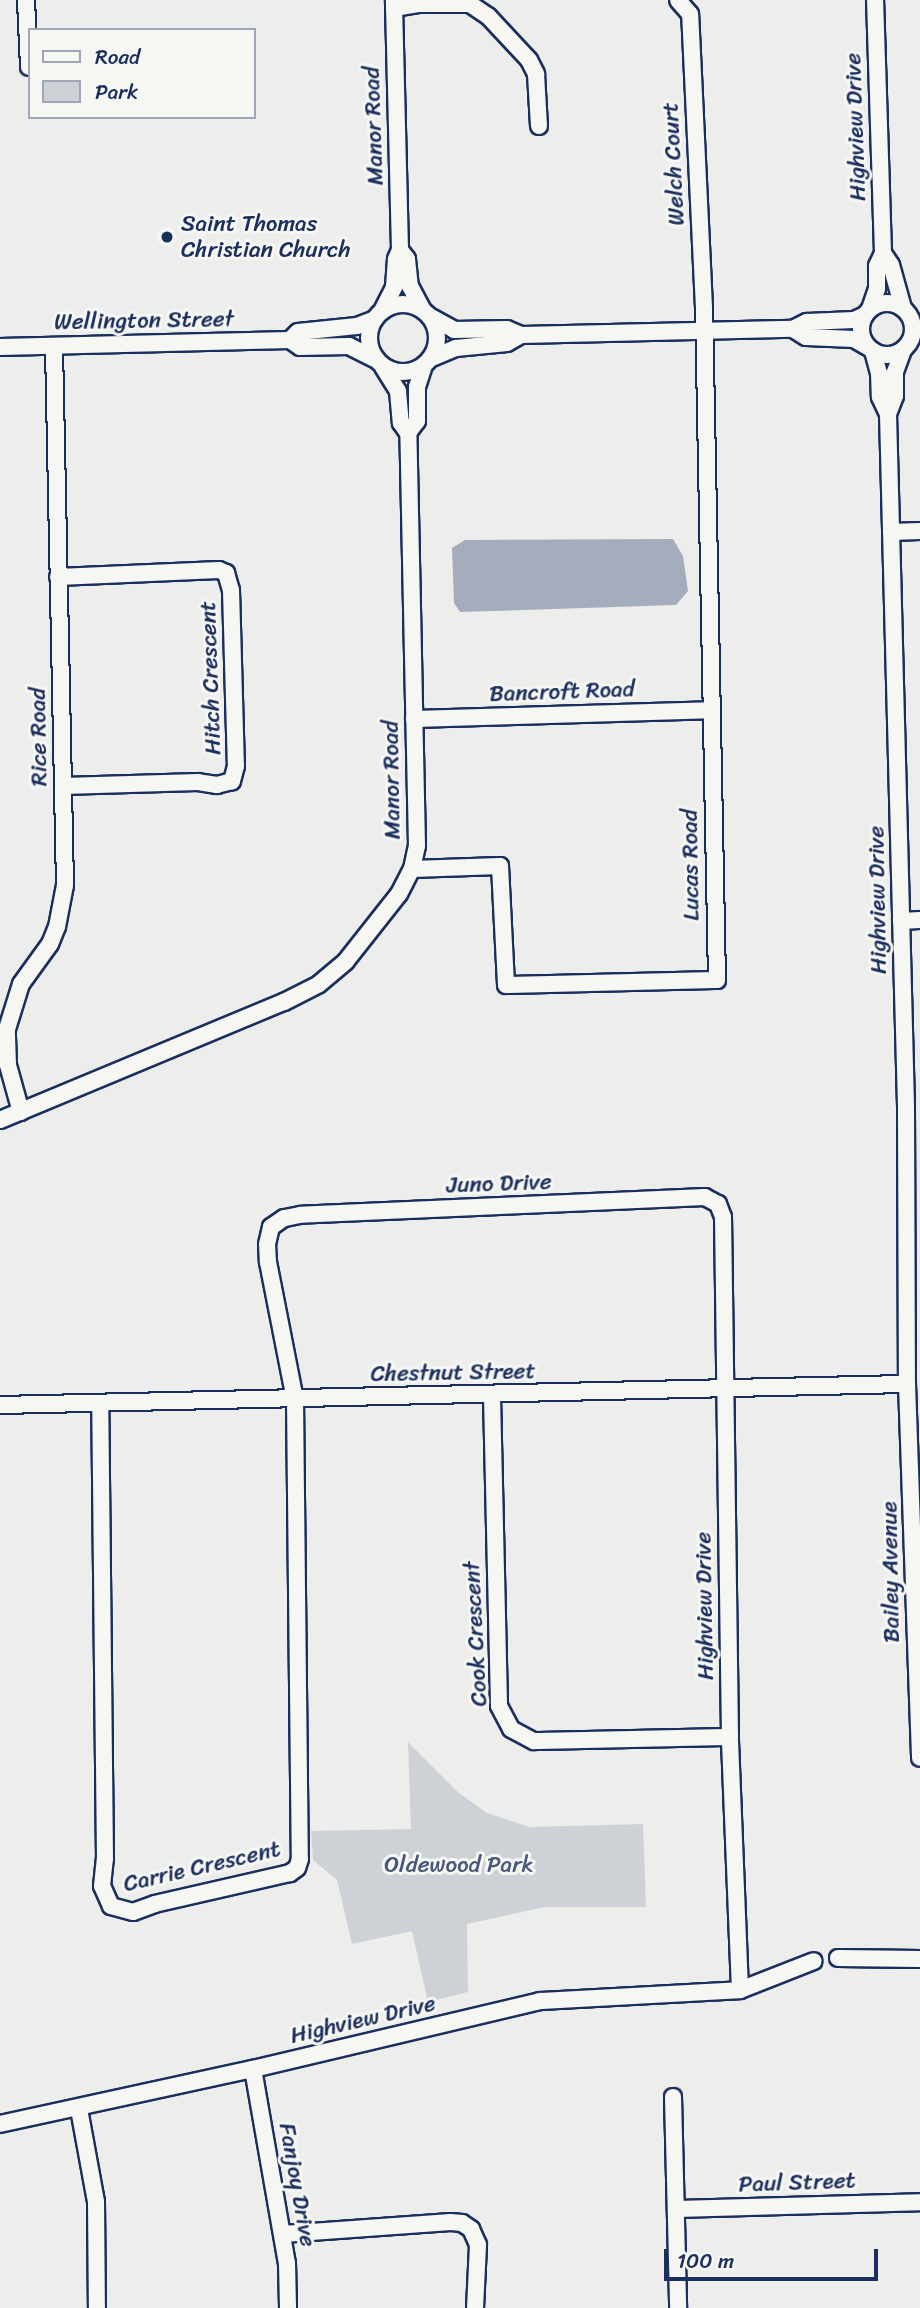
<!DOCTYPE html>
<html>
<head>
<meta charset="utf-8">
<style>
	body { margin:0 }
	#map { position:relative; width:920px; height:2308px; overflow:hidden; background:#edeeec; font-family:Sriracha,sans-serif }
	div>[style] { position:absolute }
	.green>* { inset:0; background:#ced2d7 }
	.water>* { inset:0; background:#a5acbc }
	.roads { filter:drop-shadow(2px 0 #1b2f5e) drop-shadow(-2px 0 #1b2f5e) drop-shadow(0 2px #1b2f5e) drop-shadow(0 -2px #1b2f5e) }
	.minor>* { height:16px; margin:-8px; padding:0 8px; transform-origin:8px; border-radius:8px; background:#f6f6f2 }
	.minor>.ring { margin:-8px; padding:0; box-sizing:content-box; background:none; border:16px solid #f6f6f2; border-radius:50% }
	.dots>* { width:19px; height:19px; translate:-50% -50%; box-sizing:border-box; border:4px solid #f6f6f2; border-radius:50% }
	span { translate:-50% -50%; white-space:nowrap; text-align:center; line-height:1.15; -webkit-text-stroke:6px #f6f6f2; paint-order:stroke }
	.street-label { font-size:23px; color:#1b2f5e }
	.poi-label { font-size:23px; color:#1b2f5e }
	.left { translate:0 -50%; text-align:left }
	.park-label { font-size:23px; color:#48587c }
	.legend { position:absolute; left:28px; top:28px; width:228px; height:91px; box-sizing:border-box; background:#f6f6f2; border:2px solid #9ea6b7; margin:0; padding:9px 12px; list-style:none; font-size:21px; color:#1b2f5e }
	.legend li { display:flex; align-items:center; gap:14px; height:35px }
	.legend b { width:35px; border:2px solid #9ea6b7 }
	.scale { position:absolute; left:664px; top:2249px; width:214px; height:32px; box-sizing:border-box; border:4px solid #1b2f5e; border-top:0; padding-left:9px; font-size:21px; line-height:24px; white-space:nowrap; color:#1b2f5e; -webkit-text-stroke:5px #f6f6f2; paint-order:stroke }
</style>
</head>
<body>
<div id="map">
	<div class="green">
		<i style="clip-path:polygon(408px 1742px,459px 1793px,487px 1813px,530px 1827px,643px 1824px,646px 1907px,545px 1907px,467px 1924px,468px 1992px,428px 2002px,412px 1931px,352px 1944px,337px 1880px,313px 1860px,311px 1831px,411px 1829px)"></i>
	</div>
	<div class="water">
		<i style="clip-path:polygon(673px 539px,683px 556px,688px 591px,676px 605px,460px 612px,454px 603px,452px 548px,465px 540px)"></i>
	</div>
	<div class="roads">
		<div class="minor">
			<i style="left:26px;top:0;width:67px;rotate:87.4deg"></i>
			<i style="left:394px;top:8px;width:26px;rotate:-9deg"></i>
			<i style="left:420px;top:4px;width:50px"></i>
			<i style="left:470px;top:4px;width:22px;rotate:34deg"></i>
			<i style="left:488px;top:16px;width:60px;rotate:47deg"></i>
			<i style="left:529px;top:60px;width:16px;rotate:63deg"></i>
			<i style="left:536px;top:74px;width:52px;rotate:86.7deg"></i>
			<i style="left:400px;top:250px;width:11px;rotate:52deg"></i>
			<i style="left:407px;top:259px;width:27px;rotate:84deg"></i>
			<i style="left:410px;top:286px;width:26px;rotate:62deg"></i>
			<i style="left:883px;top:253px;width:14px;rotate:56deg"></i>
			<i style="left:891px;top:265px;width:45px;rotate:74.4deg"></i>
			<i class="ring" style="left:861px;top:303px;width:36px;height:36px"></i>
			<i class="ring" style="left:369px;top:304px;width:52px;height:52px"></i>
			<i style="left:870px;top:309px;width:21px;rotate:-71deg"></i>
			<i style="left:877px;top:289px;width:23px;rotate:-90deg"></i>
			<i style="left:877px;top:266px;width:14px;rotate:-65deg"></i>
			<i style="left:883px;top:253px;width:253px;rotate:-91.8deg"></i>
			<i style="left:382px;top:311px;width:27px;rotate:-63deg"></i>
			<i style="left:394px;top:287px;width:28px;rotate:-86deg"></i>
			<i style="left:396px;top:259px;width:10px;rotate:-66deg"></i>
			<i style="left:400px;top:250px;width:250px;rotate:-91.4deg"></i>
			<i style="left:431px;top:317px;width:26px;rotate:29deg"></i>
			<i style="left:454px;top:330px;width:53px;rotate:-1.1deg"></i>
			<i style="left:507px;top:329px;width:15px;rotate:23deg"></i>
			<i style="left:521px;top:335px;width:272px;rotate:-1.3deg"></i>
			<i style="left:793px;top:329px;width:16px;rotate:-27deg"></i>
			<i style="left:807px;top:322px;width:47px;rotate:-2.4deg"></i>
			<i style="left:854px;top:320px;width:12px;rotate:-24deg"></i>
			<i style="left:793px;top:329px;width:15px;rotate:32deg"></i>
			<i style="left:806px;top:337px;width:48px;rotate:2.4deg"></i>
			<i style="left:854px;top:339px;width:14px;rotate:30deg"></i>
			<i style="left:290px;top:340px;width:11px;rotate:-45deg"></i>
			<i style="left:298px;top:332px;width:59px;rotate:-5.8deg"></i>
			<i style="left:357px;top:326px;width:19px;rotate:-21deg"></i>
			<i style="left:0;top:347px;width:290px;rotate:-1.4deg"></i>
			<i style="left:290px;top:340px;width:12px;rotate:35deg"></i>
			<i style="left:300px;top:347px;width:49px;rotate:-1.2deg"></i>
			<i style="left:349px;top:346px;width:29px;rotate:27deg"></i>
			<i style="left:903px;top:350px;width:23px;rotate:110deg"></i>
			<i style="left:895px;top:372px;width:24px;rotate:90deg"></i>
			<i style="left:895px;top:396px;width:19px;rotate:111deg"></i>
			<i style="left:888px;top:414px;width:694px;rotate:88.51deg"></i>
			<i style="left:906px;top:1108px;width:276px;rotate:89.8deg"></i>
			<i style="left:907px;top:1384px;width:374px;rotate:88deg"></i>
			<i style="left:873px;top:351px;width:23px;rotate:75deg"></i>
			<i style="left:879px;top:373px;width:24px;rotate:88deg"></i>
			<i style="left:880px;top:397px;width:19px;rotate:65deg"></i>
			<i style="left:432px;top:358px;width:26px;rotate:-23deg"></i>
			<i style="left:456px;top:348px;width:51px;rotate:-5.6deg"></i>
			<i style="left:507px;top:343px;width:16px;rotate:-30deg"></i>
			<i style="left:383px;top:367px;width:28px;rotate:58deg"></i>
			<i style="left:398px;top:391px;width:32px;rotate:85deg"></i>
			<i style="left:401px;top:423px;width:12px;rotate:55deg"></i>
			<i style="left:891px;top:532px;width:29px;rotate:-2deg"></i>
			<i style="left:58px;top:577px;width:161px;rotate:-2.5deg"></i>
			<i style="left:219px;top:570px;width:8px;rotate:23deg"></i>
			<i style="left:226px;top:573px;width:18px;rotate:74deg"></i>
			<i style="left:231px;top:590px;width:176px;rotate:88.4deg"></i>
			<i style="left:236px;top:766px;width:16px;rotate:105deg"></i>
			<i style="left:232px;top:781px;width:16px;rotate:165deg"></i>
			<i style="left:217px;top:785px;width:19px;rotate:-171deg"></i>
			<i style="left:198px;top:782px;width:135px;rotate:178.3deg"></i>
			<i style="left:414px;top:719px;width:296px;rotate:-1.7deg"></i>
			<i style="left:412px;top:869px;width:88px;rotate:-2deg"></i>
			<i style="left:500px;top:866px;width:119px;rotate:87.1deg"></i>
			<i style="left:506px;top:985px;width:211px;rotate:-1.4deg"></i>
			<i style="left:717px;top:980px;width:672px;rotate:-91.11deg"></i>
			<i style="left:704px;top:308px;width:294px;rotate:-92.7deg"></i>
			<i style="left:690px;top:14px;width:18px;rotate:-131deg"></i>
			<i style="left:901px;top:921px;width:19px;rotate:-3deg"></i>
			<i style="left:21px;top:1112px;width:49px;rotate:-105.5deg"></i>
			<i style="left:8px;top:1065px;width:36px;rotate:-92deg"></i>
			<i style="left:7px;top:1029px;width:47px;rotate:-72.7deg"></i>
			<i style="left:21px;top:984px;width:49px;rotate:-54.1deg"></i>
			<i style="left:50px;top:944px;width:18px;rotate:-68deg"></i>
			<i style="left:57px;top:927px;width:43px;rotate:-79.2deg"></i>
			<i style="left:65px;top:885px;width:539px;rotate:-91.17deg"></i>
			<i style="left:0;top:1120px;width:308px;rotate:-22.6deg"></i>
			<i style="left:284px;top:1002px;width:39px;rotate:-27deg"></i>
			<i style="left:319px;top:984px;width:35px;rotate:-40deg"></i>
			<i style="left:346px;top:961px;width:85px;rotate:-51.7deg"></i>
			<i style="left:399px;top:894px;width:28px;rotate:-63deg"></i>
			<i style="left:412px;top:869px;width:24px;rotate:-78deg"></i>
			<i style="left:417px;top:846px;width:413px;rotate:-91.2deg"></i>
			<i style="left:408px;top:433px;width:15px;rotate:-53deg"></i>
			<i style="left:417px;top:421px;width:34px;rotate:-90deg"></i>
			<i style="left:417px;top:387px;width:22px;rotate:-72deg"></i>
			<i style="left:492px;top:1396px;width:310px;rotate:88.7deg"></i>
			<i style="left:499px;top:1706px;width:26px;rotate:62deg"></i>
			<i style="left:511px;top:1729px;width:26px;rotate:28deg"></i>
			<i style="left:534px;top:1741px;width:196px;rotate:-1.2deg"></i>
			<i style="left:0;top:1405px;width:907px;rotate:-1.33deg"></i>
			<i style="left:838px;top:1958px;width:82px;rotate:0.7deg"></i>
			<i style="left:740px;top:1990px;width:79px;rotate:-21.4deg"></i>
			<i style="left:253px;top:2069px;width:197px;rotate:80.1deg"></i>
			<i style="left:287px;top:2263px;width:45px;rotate:88.7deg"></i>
			<i style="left:673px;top:2097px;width:211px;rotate:88.6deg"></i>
			<i style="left:79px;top:2109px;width:95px;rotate:79.6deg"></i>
			<i style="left:96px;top:2202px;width:106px;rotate:89.5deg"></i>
			<i style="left:0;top:2124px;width:259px;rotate:-12.3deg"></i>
			<i style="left:253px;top:2069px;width:295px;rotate:-13.3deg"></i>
			<i style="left:540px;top:2001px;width:200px;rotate:-3.1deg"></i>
			<i style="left:740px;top:1990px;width:253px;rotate:-92.3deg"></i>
			<i style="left:730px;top:1737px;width:520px;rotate:-90.77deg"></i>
			<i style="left:723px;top:1217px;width:14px;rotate:-111deg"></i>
			<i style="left:718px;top:1204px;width:15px;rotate:-152deg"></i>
			<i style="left:705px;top:1197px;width:405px;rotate:177.5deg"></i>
			<i style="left:300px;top:1215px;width:16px;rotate:169deg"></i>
			<i style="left:284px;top:1218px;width:16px;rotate:145deg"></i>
			<i style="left:271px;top:1227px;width:17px;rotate:103deg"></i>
			<i style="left:267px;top:1244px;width:18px;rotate:87deg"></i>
			<i style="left:268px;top:1262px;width:140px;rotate:78.9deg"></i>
			<i style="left:295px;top:1399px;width:460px;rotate:89.4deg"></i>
			<i style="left:300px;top:1859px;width:9px;rotate:108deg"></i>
			<i style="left:297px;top:1868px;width:9px;rotate:144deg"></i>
			<i style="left:290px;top:1873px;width:139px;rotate:167.1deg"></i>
			<i style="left:155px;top:1904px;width:23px;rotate:160deg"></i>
			<i style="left:133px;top:1912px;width:23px;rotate:-165deg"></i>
			<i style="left:111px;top:1906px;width:22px;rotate:-114deg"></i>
			<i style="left:102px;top:1886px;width:27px;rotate:-84deg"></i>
			<i style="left:105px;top:1859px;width:455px;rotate:-90.6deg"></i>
			<i style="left:676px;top:2209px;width:244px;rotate:-1.6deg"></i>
			<i style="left:283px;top:2234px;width:168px;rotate:-4.1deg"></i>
			<i style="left:451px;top:2222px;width:11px;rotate:5deg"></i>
			<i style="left:462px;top:2223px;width:11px;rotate:34deg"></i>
			<i style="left:471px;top:2229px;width:17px;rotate:66deg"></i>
			<i style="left:478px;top:2245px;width:63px;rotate:92.7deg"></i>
		</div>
	</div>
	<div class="dots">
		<i style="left:167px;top:237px;background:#1b2f5e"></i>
	</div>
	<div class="street-label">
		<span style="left:374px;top:126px;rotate:-92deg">Manor Road</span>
		<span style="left:856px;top:127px;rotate:-92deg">Highview Drive</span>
		<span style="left:674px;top:164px;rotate:-93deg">Welch Court</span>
		<span style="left:144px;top:321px;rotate:-1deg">Wellington Street</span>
		<span style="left:211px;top:678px;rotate:-92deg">Hitch Crescent</span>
		<span style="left:562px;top:692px;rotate:-2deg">Bancroft Road</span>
		<span style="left:39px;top:737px;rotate:-91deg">Rice Road</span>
		<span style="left:392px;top:780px;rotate:-91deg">Manor Road</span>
		<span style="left:691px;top:865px;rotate:-91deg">Lucas Road</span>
		<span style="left:878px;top:900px;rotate:-91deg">Highview Drive</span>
		<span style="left:499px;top:1184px;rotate:-2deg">Juno Drive</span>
		<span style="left:453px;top:1373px;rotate:-1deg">Chestnut Street</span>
		<span style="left:891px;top:1572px;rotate:-91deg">Bailey Avenue</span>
		<span style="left:705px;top:1606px;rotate:-91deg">Highview Drive</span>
		<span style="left:476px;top:1634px;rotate:-93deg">Cook Crescent</span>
		<span style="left:202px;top:1867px;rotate:-13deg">Carrie Crescent</span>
		<span style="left:363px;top:2020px;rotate:-13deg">Highview Drive</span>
		<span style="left:797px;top:2183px;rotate:-2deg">Paul Street</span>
		<span style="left:297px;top:2185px;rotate:80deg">Fanjoy Drive</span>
	</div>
	<div class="poi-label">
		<span class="left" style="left:181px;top:237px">Saint Thomas<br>Christian Church</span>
	</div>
	<div class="park-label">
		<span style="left:459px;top:1865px">Oldewood Park</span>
	</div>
	<ul class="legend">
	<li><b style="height:9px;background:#f6f6f2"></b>Road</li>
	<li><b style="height:19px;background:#ced2d7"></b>Park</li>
	</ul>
	<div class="scale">100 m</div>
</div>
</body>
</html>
